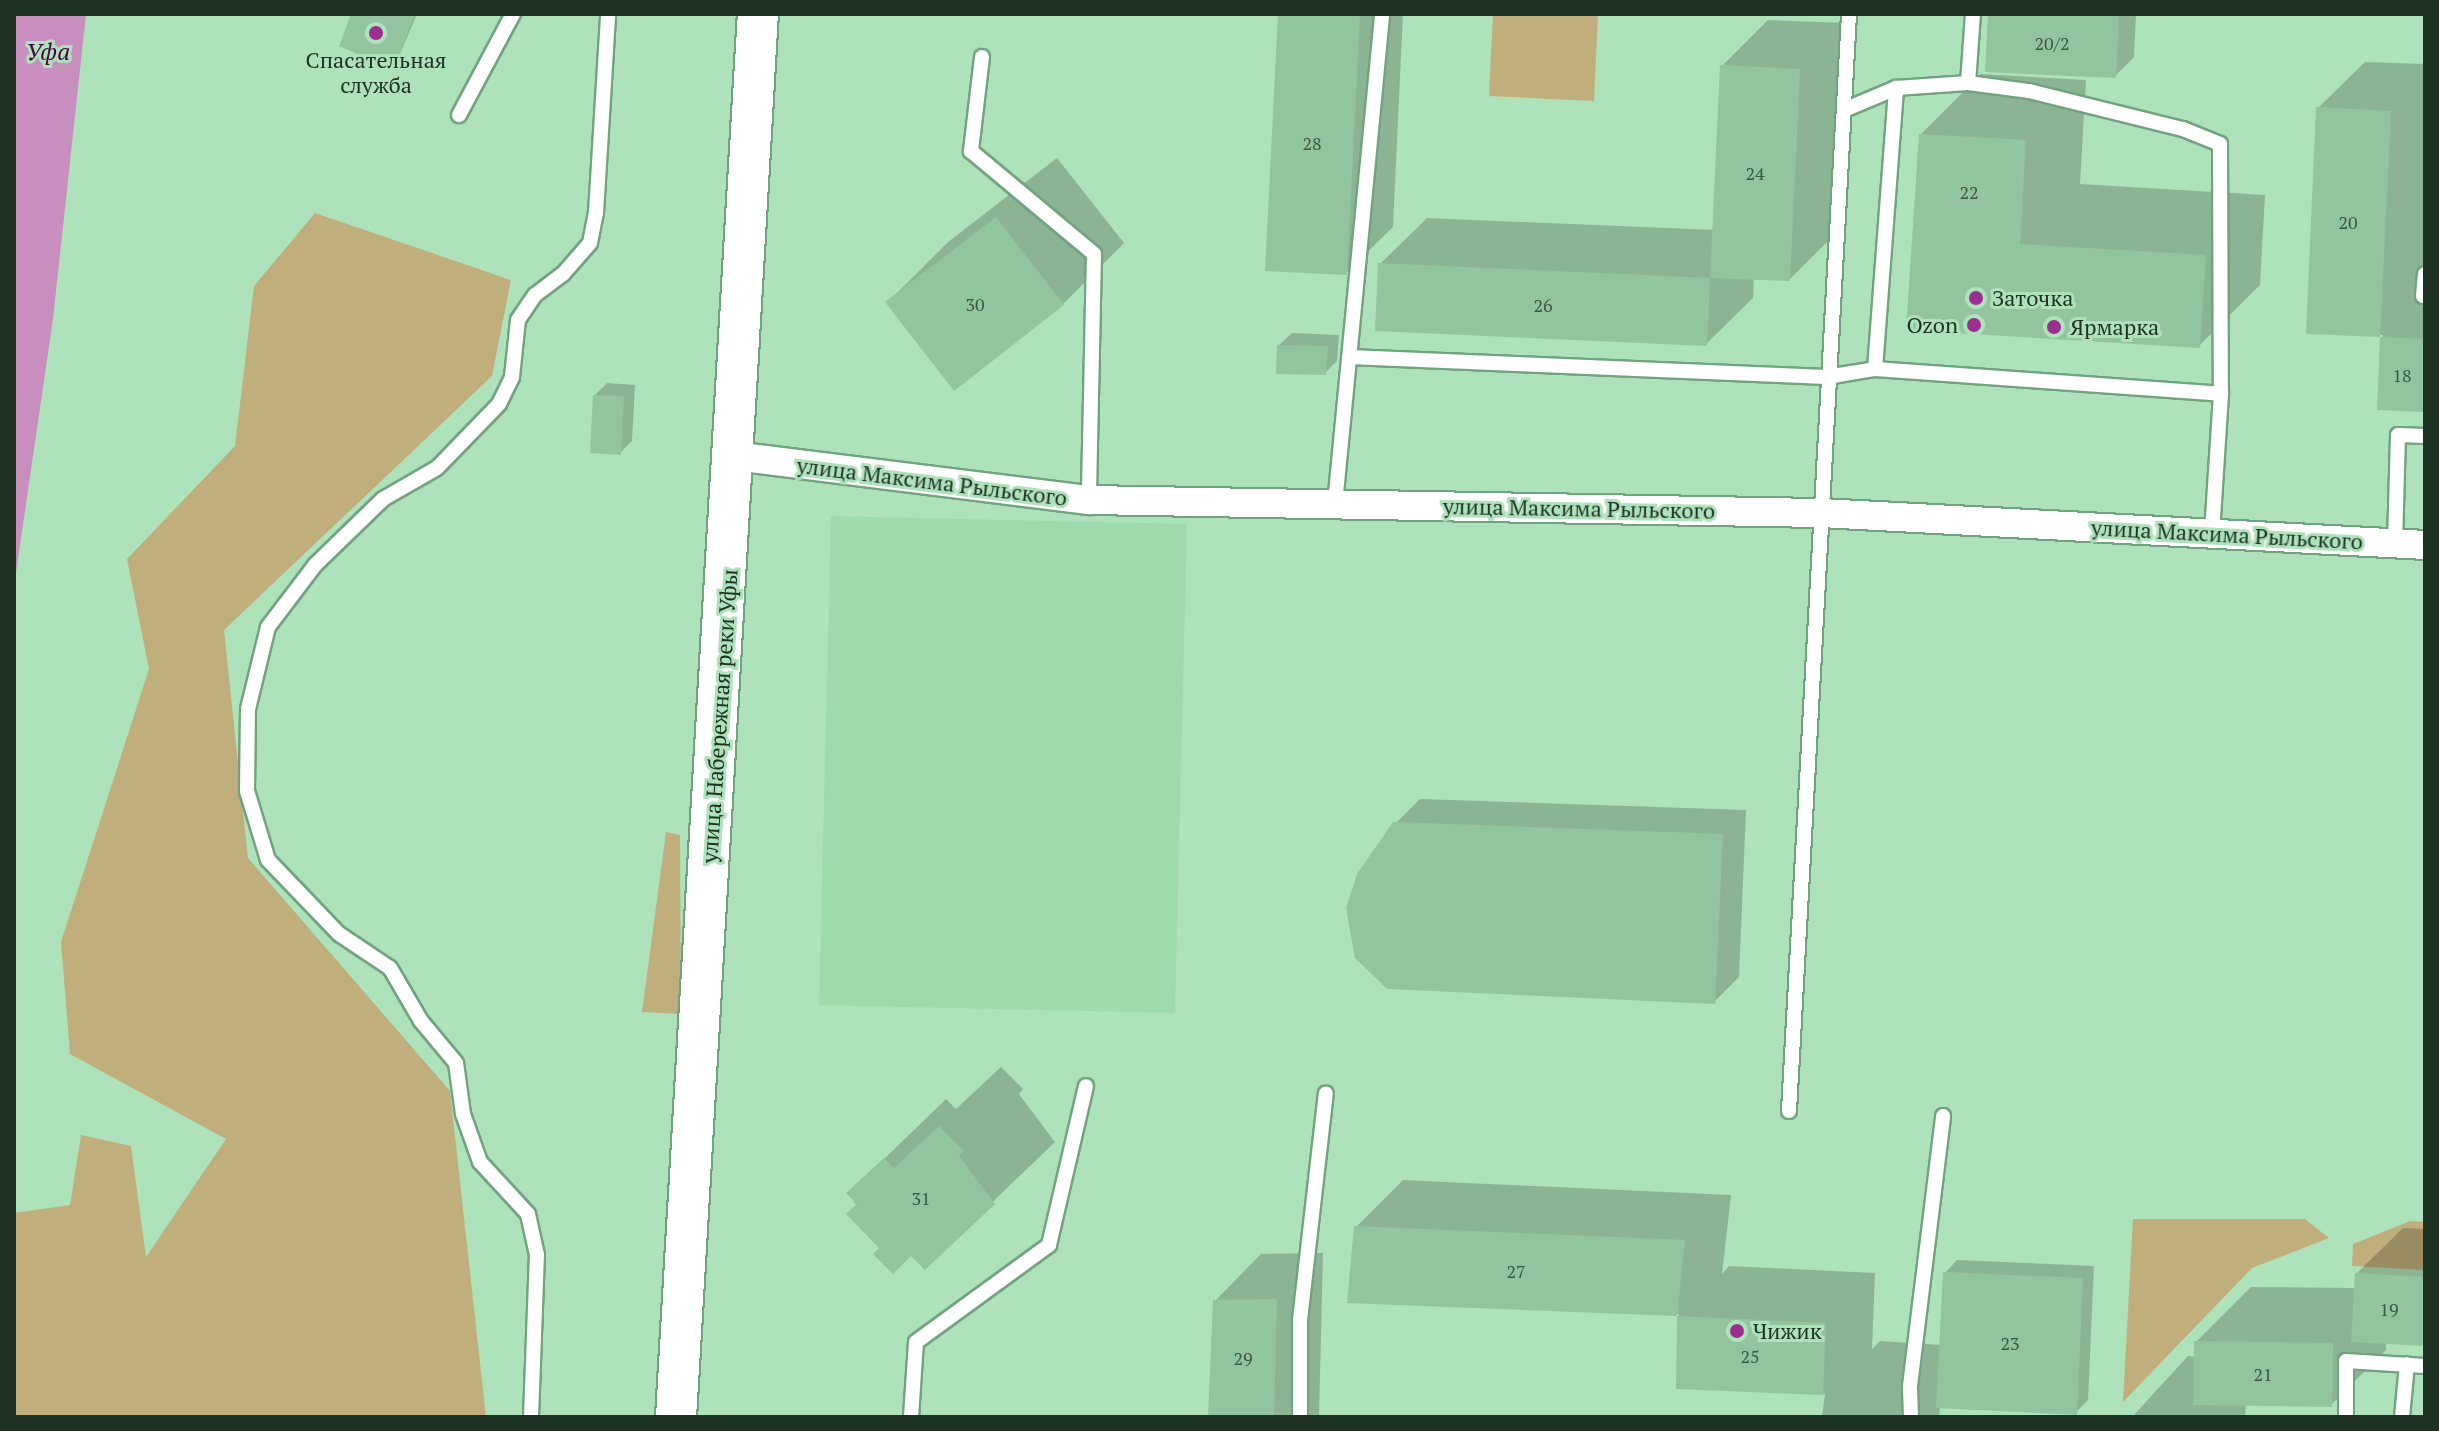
<!DOCTYPE html>
<html>
<head>
<meta charset="utf-8">
<style>
	body { margin:0 }
	#map { position:relative; width:2439px; height:1431px; overflow:hidden; background:#aee2bb; font-family:"PT Serif",serif }
	div>[style] { position:absolute }
	.built>* { inset:0; background:#9fdaae }
	.green>* { inset:0; background:#c0af7c }
	.water>* { inset:0; background:#c78ebe }
	.shadow>* { inset:0; background:#0003 }
	.building>* { inset:0; background:#92c59f }
	.roads { filter:drop-shadow(2px 0 #71a37f) drop-shadow(-2px 0 #71a37f) drop-shadow(0 2px #71a37f) drop-shadow(0 -2px #71a37f) }
	.lane>* { height:14px; margin:-7px; padding:0 7px; transform-origin:7px; border-radius:7px; background:#fff }
	.street>* { height:28px; margin:-14px; padding:0 14px; transform-origin:14px; border-radius:14px; background:#fff }
	.secondary>* { height:40px; margin:-20px; padding:0 20px; transform-origin:20px; border-radius:20px; background:#fff }
	.dots>* { width:22px; height:22px; translate:-50% -50%; box-sizing:border-box; border:4px solid #aee2bb; border-radius:50% }
	span { translate:-50% -50%; white-space:nowrap; text-align:center; line-height:1.15; -webkit-text-stroke:6px #aee2bb; paint-order:stroke }
	.number-label { font-size:18px; color:#3b5843 }
	.number-label span { -webkit-text-stroke-width:0 }
	.poi-label { font-size:22px; color:#1e3324 }
	.left { translate:0 -50%; text-align:left }
	.right { translate:-100% -50%; text-align:right }
	.street-label { font-size:22px; color:#1e3324 }
	.water-label { font-size:24px; color:#490243; font-style:italic }
	.frame { position:absolute; inset:0; border:16px solid #1e3324; pointer-events:none }
</style>
</head>
<body>
<div id="map">
	<div class="built">
		<i style="clip-path:polygon(831px 516px,1187px 524px,1175px 1013px,819px 1005px)"></i>
	</div>
	<div class="green">
		<i style="clip-path:polygon(1493px 14px,1598px 14px,1594px 101px,1489px 96px)"></i>
		<i style="clip-path:polygon(315px 213px,511px 280px,492px 376px,224px 630px,248px 858px,450px 1091px,486px 1417px,14px 1417px,14px 1213px,70px 1205px,81px 1135px,131px 1146px,146px 1257px,226px 1139px,70px 1054px,61px 942px,149px 669px,127px 559px,235px 446px,254px 286px)"></i>
		<i style="clip-path:polygon(666px 832px,680px 835px,681px 1014px,642px 1012px)"></i>
		<i style="clip-path:polygon(2133px 1219px,2305px 1219px,2329px 1238px,2252px 1268px,2123px 1402px)"></i>
		<i style="clip-path:polygon(2410px 1221px,2425px 1222px,2425px 1270px,2352px 1266px,2353px 1244px)"></i>
	</div>
	<div class="water">
		<i style="clip-path:polygon(14px 14px,86px 14px,53px 319px,14px 586px)"></i>
	</div>
	<div class="shadow">
		<i style="clip-path:polygon(353px 14px,417px 14px,394px 68px)"></i>
		<i style="clip-path:polygon(1280px 14px,1403px 14px,1393px 227px,1346px 273px)"></i>
		<i style="clip-path:polygon(1990px 14px,2136px 14px,2134px 57px,2115px 76px)"></i>
		<i style="clip-path:polygon(1768px 20px,1846px 23px,1836px 233px,1790px 279px,1754px 278px,1753px 298px,1706px 344px,1380px 264px,1427px 218px,1715px 230px,1722px 66px)"></i>
		<i style="clip-path:polygon(2365px 62px,2425px 64px,2425px 410px,2379px 408px,2383px 335px,2308px 332px,2318px 108px)"></i>
		<i style="clip-path:polygon(1981px 74px,2086px 80px,2080px 184px,2265px 195px,2260px 285px,2199px 346px,1908px 329px,1920px 135px)"></i>
		<i style="clip-path:polygon(1057px 158px,1124px 243px,1063px 304px,888px 302px,948px 242px)"></i>
		<i style="clip-path:polygon(1292px 333px,1339px 335px,1337px 361px,1325px 373px,1279px 345px)"></i>
		<i style="clip-path:polygon(607px 383px,635px 385px,632px 441px,620px 453px,595px 395px)"></i>
		<i style="clip-path:polygon(1420px 799px,1746px 810px,1739px 977px,1714px 1002px,1395px 824px)"></i>
		<i style="clip-path:polygon(1001px 1067px,1023px 1089px,1019px 1094px,1055px 1142px,925px 1267px,911px 1253px,882px 1248px,849px 1193px,946px 1099px,956px 1109px)"></i>
		<i style="clip-path:polygon(1403px 1180px,1731px 1195px,1722px 1274px,1729px 1266px,1875px 1273px,1872px 1349px,1880px 1341px,1941px 1345px,1945px 1273px,1957px 1260px,2094px 1266px,2088px 1400px,2076px 1412px,1940px 1407px,1939px 1417px,1822px 1417px,1825px 1394px,1678px 1388px,1679px 1314px,1349px 1301px,1356px 1227px)"></i>
		<i style="clip-path:polygon(2403px 1228px,2425px 1229px,2425px 1344px,2386px 1341px,2386px 1350px,2331px 1405px,2246px 1404px,2245px 1417px,2132px 1417px,2188px 1356px,2196px 1357px,2196px 1342px,2251px 1287px,2356px 1288px,2356px 1274px)"></i>
		<i style="clip-path:polygon(1323px 1253px,1319px 1417px,1210px 1417px,1215px 1301px,1261px 1254px)"></i>
	</div>
	<div class="building">
		<i style="clip-path:polygon(351px 14px,415px 14px,394px 70px,339px 46px)"></i>
		<i style="clip-path:polygon(1278px 14px,1360px 14px,1347px 275px,1265px 271px)"></i>
		<i style="clip-path:polygon(1988px 14px,2119px 14px,2116px 78px,1985px 72px)"></i>
		<i style="clip-path:polygon(1720px 65px,1800px 69px,1790px 281px,1710px 278px)"></i>
		<i style="clip-path:polygon(2316px 107px,2391px 111px,2380px 337px,2306px 334px)"></i>
		<i style="clip-path:polygon(1919px 134px,2026px 140px,2020px 244px,2206px 255px,2200px 348px,1906px 330px)"></i>
		<i style="clip-path:polygon(996px 217px,1064px 305px,954px 391px,885px 302px)"></i>
		<i style="clip-path:polygon(1378px 263px,1710px 278px,1707px 346px,1375px 331px)"></i>
		<i style="clip-path:polygon(2380px 337px,2425px 339px,2425px 412px,2377px 410px)"></i>
		<i style="clip-path:polygon(1277px 345px,1328px 346px,1326px 375px,1276px 374px)"></i>
		<i style="clip-path:polygon(593px 395px,624px 396px,621px 455px,590px 453px)"></i>
		<i style="clip-path:polygon(1393px 822px,1723px 834px,1715px 1004px,1387px 989px,1355px 958px,1346px 908px,1357px 874px)"></i>
		<i style="clip-path:polygon(939px 1126px,964px 1151px,959px 1156px,995px 1204px,925px 1270px,911px 1256px,893px 1274px,873px 1254px,879px 1248px,846px 1214px,857px 1204px,846px 1193px,884px 1158px,894px 1168px)"></i>
		<i style="clip-path:polygon(1354px 1226px,1685px 1240px,1677px 1316px,1347px 1303px)"></i>
		<i style="clip-path:polygon(1943px 1272px,2083px 1278px,2077px 1415px,1936px 1408px)"></i>
		<i style="clip-path:polygon(2355px 1273px,2425px 1277px,2425px 1346px,2351px 1342px)"></i>
		<i style="clip-path:polygon(1277px 1299px,1274px 1417px,1208px 1417px,1213px 1300px)"></i>
		<i style="clip-path:polygon(1677px 1316px,1826px 1323px,1823px 1395px,1676px 1389px)"></i>
		<i style="clip-path:polygon(2194px 1341px,2333px 1343px,2332px 1407px,2193px 1405px)"></i>
	</div>
	<div class="roads">
		<div class="lane">
			<i style="left:982px;top:57px;width:95px;rotate:96.7deg"></i>
			<i style="left:971px;top:151px;width:160px;rotate:39.9deg"></i>
			<i style="left:1094px;top:254px;width:246px;rotate:91.2deg"></i>
			<i style="left:1968px;top:83px;width:69px;rotate:-85.9deg"></i>
			<i style="left:1844px;top:110px;width:56px;rotate:-22.9deg"></i>
			<i style="left:1896px;top:88px;width:72px;rotate:-4deg"></i>
			<i style="left:1968px;top:83px;width:62px;rotate:7.5deg"></i>
			<i style="left:2029px;top:91px;width:159px;rotate:13.9deg"></i>
			<i style="left:2183px;top:129px;width:40px;rotate:22deg"></i>
			<i style="left:2220px;top:144px;width:250px;rotate:89.8deg"></i>
			<i style="left:2221px;top:394px;width:139px;rotate:93.7deg"></i>
			<i style="left:459px;top:115px;width:115px;rotate:-61.9deg"></i>
			<i style="left:2423px;top:296px;width:22px;rotate:-85deg"></i>
			<i style="left:1349px;top:357px;width:478px;rotate:2.4deg"></i>
			<i style="left:1827px;top:377px;width:49px;rotate:-9.5deg"></i>
			<i style="left:1875px;top:369px;width:347px;rotate:4.1deg"></i>
			<i style="left:1875px;top:369px;width:282px;rotate:-85.7deg"></i>
			<i style="left:1335px;top:504px;width:492px;rotate:-84.5deg"></i>
			<i style="left:2395px;top:543px;width:108px;rotate:-88.4deg"></i>
			<i style="left:2398px;top:435px;width:27px;rotate:2deg"></i>
			<i style="left:1789px;top:1111px;width:1099px;rotate:-86.87deg"></i>
			<i style="left:531px;top:1417px;width:162px;rotate:-87.9deg"></i>
			<i style="left:537px;top:1255px;width:42px;rotate:-102.4deg"></i>
			<i style="left:528px;top:1214px;width:71px;rotate:-132.7deg"></i>
			<i style="left:480px;top:1162px;width:51px;rotate:-109.5deg"></i>
			<i style="left:463px;top:1114px;width:51px;rotate:-97.8deg"></i>
			<i style="left:456px;top:1063px;width:55px;rotate:-129.8deg"></i>
			<i style="left:421px;top:1021px;width:61px;rotate:-120.3deg"></i>
			<i style="left:390px;top:968px;width:61px;rotate:-146.3deg"></i>
			<i style="left:339px;top:934px;width:103px;rotate:-133.8deg"></i>
			<i style="left:268px;top:860px;width:72px;rotate:-106.9deg"></i>
			<i style="left:247px;top:791px;width:82px;rotate:-89.3deg"></i>
			<i style="left:248px;top:709px;width:84px;rotate:-76.3deg"></i>
			<i style="left:268px;top:627px;width:78px;rotate:-52.8deg"></i>
			<i style="left:315px;top:565px;width:95px;rotate:-44.1deg"></i>
			<i style="left:383px;top:499px;width:62px;rotate:-29.9deg"></i>
			<i style="left:437px;top:468px;width:89px;rotate:-45.9deg"></i>
			<i style="left:499px;top:404px;width:30px;rotate:-64deg"></i>
			<i style="left:512px;top:377px;width:57px;rotate:-84deg"></i>
			<i style="left:518px;top:320px;width:30px;rotate:-56deg"></i>
			<i style="left:535px;top:295px;width:35px;rotate:-37deg"></i>
			<i style="left:563px;top:274px;width:41px;rotate:-48.9deg"></i>
			<i style="left:590px;top:243px;width:31px;rotate:-79deg"></i>
			<i style="left:596px;top:213px;width:199px;rotate:-86.5deg"></i>
			<i style="left:911px;top:1417px;width:75px;rotate:-86.2deg"></i>
			<i style="left:916px;top:1342px;width:165px;rotate:-36.1deg"></i>
			<i style="left:1049px;top:1245px;width:163px;rotate:-76.9deg"></i>
			<i style="left:1300px;top:1417px;width:97px;rotate:-90deg"></i>
			<i style="left:1300px;top:1320px;width:228px;rotate:-83.5deg"></i>
			<i style="left:1911px;top:1417px;width:31px;rotate:-92deg"></i>
			<i style="left:1910px;top:1386px;width:272px;rotate:-83deg"></i>
			<i style="left:2346px;top:1417px;width:56px;rotate:-90deg"></i>
			<i style="left:2346px;top:1361px;width:79px;rotate:3.6deg"></i>
			<i style="left:2402px;top:1417px;width:53px;rotate:-84.6deg"></i>
		</div>
		<div class="street">
			<i style="left:735px;top:456px;width:357px;rotate:7.1deg"></i>
			<i style="left:1089px;top:500px;width:732px;rotate:1.02deg"></i>
			<i style="left:1821px;top:513px;width:605px;rotate:3.03deg"></i>
		</div>
		<div class="secondary">
			<i style="left:676px;top:1417px;width:1405px;rotate:-86.66deg"></i>
		</div>
	</div>
	<div class="dots">
		<i style="left:376px;top:33px;background:#9b2f90"></i>
		<i style="left:1976px;top:298px;background:#9b2f90"></i>
		<i style="left:1974px;top:325px;background:#9b2f90"></i>
		<i style="left:2054px;top:327px;background:#9b2f90"></i>
		<i style="left:1737px;top:1331px;background:#9b2f90"></i>
	</div>
	<div class="number-label">
		<span style="left:2052px;top:43px">20/2</span>
		<span style="left:1312px;top:143px">28</span>
		<span style="left:1755px;top:173px">24</span>
		<span style="left:1969px;top:192px">22</span>
		<span style="left:2348px;top:222px">20</span>
		<span style="left:975px;top:304px">30</span>
		<span style="left:1543px;top:305px">26</span>
		<span style="left:2402px;top:375px">18</span>
		<span style="left:921px;top:1198px">31</span>
		<span style="left:1516px;top:1271px">27</span>
		<span style="left:2389px;top:1309px">19</span>
		<span style="left:2010px;top:1343px">23</span>
		<span style="left:1750px;top:1356px">25</span>
		<span style="left:1243px;top:1358px">29</span>
		<span style="left:2263px;top:1374px">21</span>
	</div>
	<div class="poi-label">
		<span style="left:376px;top:72px">Спасательная<br>служба</span>
		<span class="left" style="left:1992px;top:298px">Заточка</span>
		<span class="right" style="left:1958px;top:325px">Ozon</span>
		<span class="left" style="left:2070px;top:327px">Ярмарка</span>
		<span class="left" style="left:1753px;top:1331px">Чижик</span>
	</div>
	<div class="street-label">
		<span style="left:932px;top:481px;rotate:7deg">улица Максима Рыльского</span>
		<span style="left:1579px;top:508px;rotate:1deg">улица Максима Рыльского</span>
		<span style="left:2227px;top:534px;rotate:3deg">улица Максима Рыльского</span>
		<span style="left:719px;top:716px;rotate:-86deg">улица Набережная реки Уфы</span>
	</div>
	<div class="water-label">
		<span style="left:48px;top:52px">Уфа</span>
	</div>
	<div class="frame"></div>
</div>
</body>
</html>
